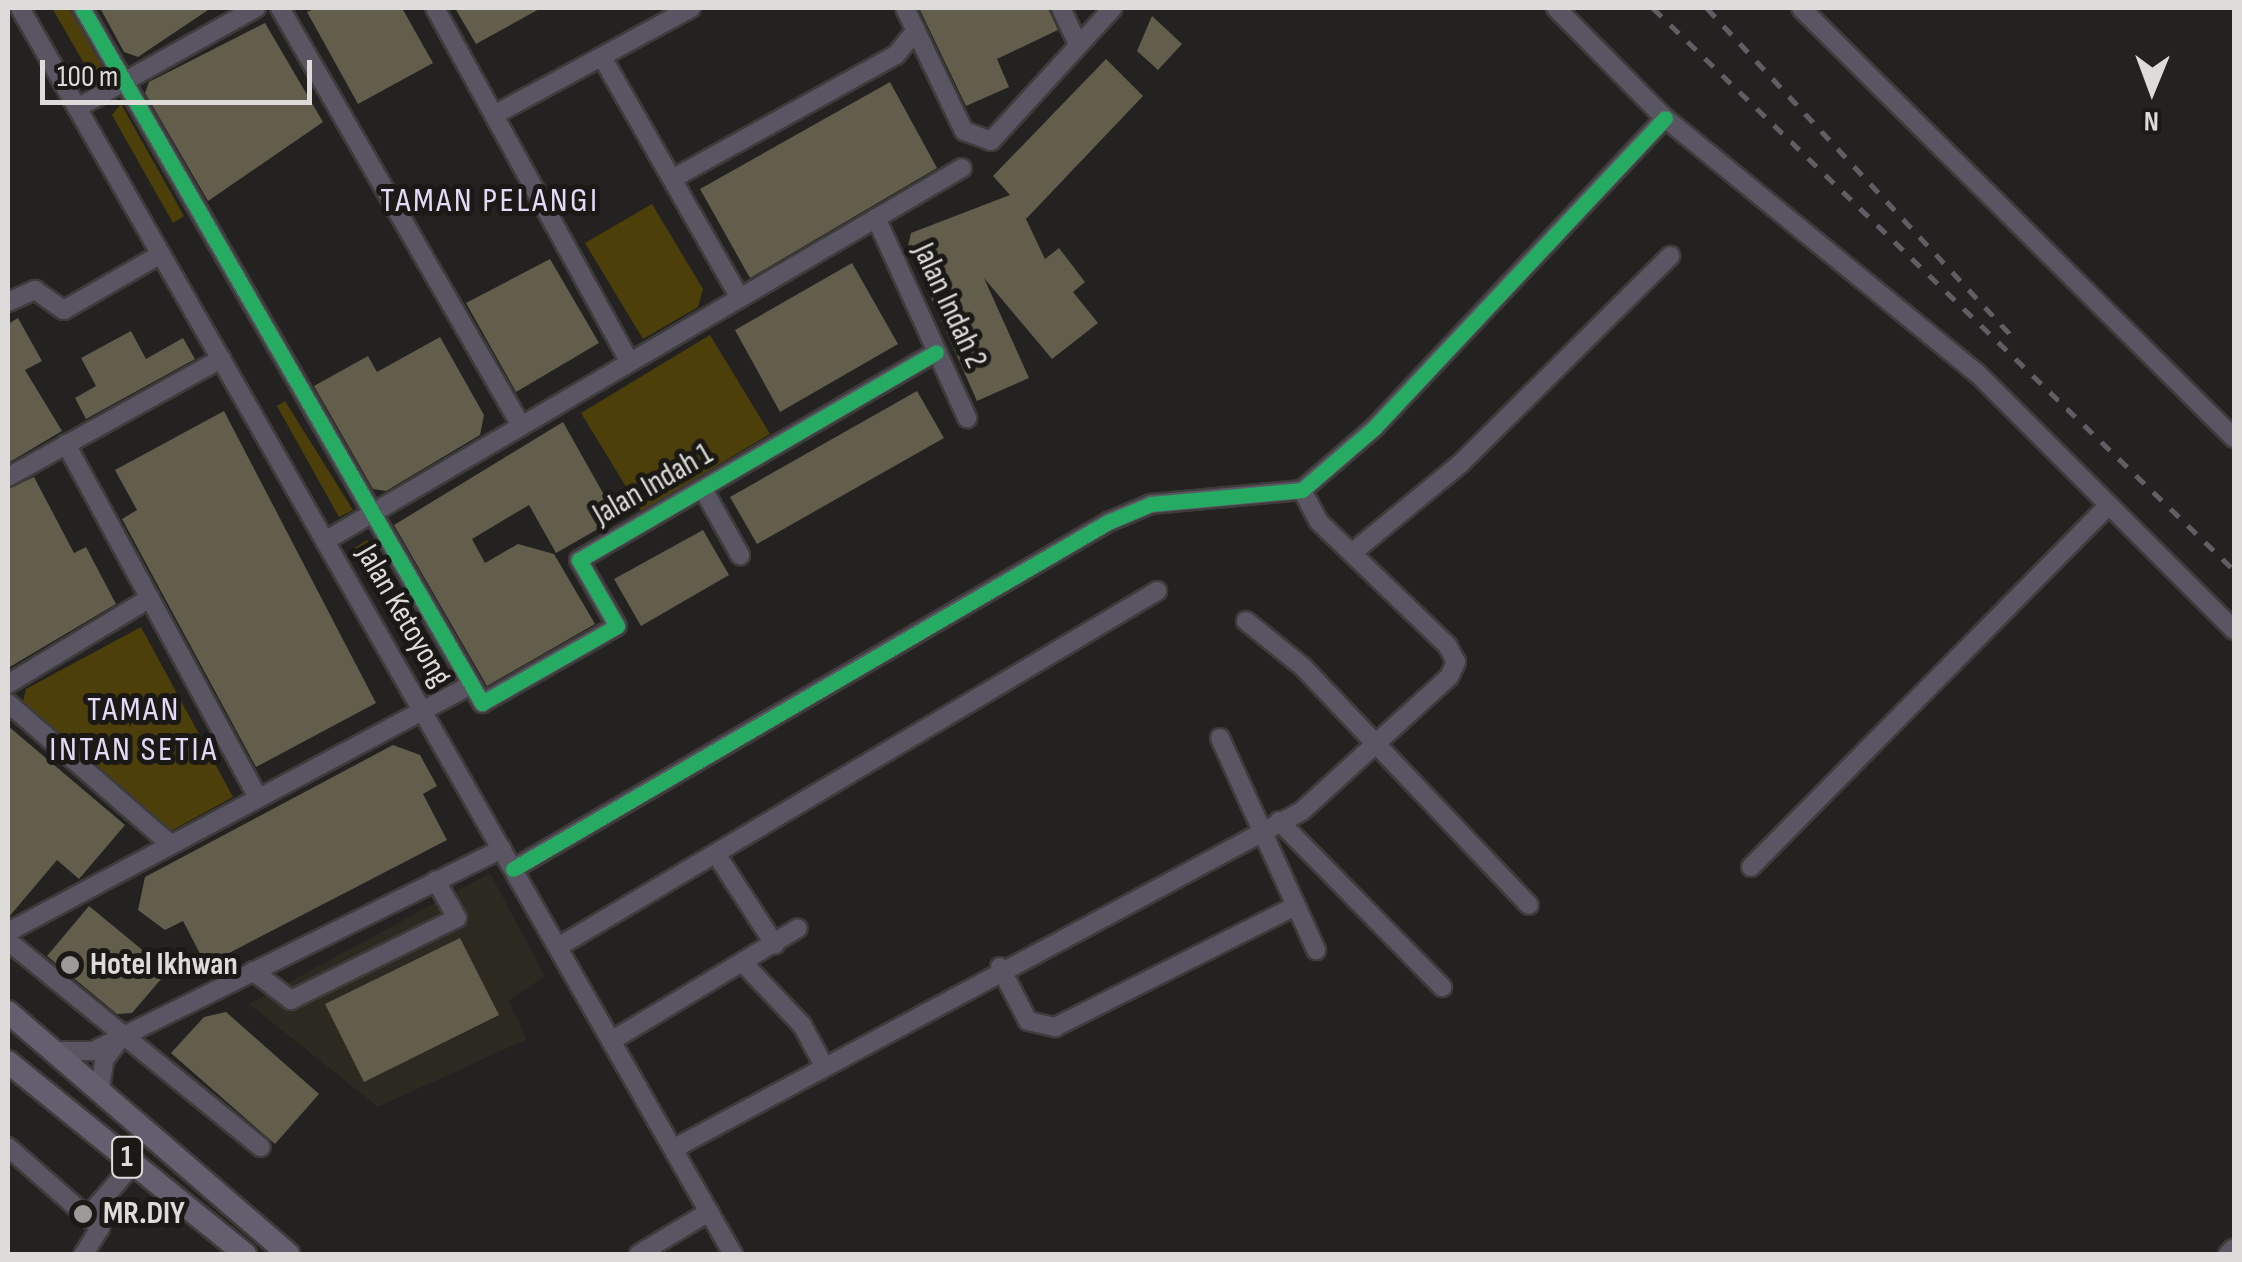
<!DOCTYPE html>
<html>
<head>
<meta charset="utf-8">
<style>
	body { margin:0 }
	#map { position:relative; width:2242px; height:1262px; overflow:hidden; background:#232221; font-family:"Sofia Sans Condensed",sans-serif }
	div>[style] { position:absolute }
	.built>* { inset:0; background:#2c2921 }
	.green>* { inset:0; background:#4d3f09 }
	.building>* { inset:0; background:#635d4b }
	.roads { filter:drop-shadow(2px 0 #3d3c3b) drop-shadow(-2px 0 #3d3c3b) drop-shadow(0 2px #3d3c3b) drop-shadow(0 -2px #3d3c3b) }
	.minor>* { height:18px; margin:-9px; padding:0 9px; transform-origin:9px; border-radius:9px; background:#5a5563 }
	.major>* { height:22px; margin:-11px; padding:0 11px; transform-origin:11px; border-radius:11px; background:#645e6f }
	.rail>* { height:5px; margin-top:-2.5px; transform-origin:0; background:repeating-linear-gradient(90deg,#605e64 0 12px,transparent 0 24px) }
	.cycleway>* { height:15px; margin:-7.5px; padding:0 7.5px; transform-origin:7.5px; border-radius:7.5px; background:#26ab63 }
	.dots>* { width:28px; height:28px; translate:-50% -50%; box-sizing:border-box; border:5px solid #1a1916; border-radius:50% }
	span { translate:-50% -50%; white-space:nowrap; text-align:center; line-height:1.15; -webkit-text-stroke:10px #1a1916; paint-order:stroke }
	.shield-label span { padding:2px 8px; background:#1a1916; border:2px solid; border-radius:8px; -webkit-text-stroke-width:0 }
	.shield-label { font-size:30px; color:#dddcda; font-weight:700 }
	.street-label { font-size:32px; color:#dddcda }
	.poi-label { font-size:32px; color:#dddcda; font-weight:700 }
	.left { translate:0 -50%; text-align:left }
	.neighbourhood-label { font-size:35px; color:#e4daf7; letter-spacing:2.5px }
	.frame { position:absolute; inset:0; border:10px solid #dddcda; pointer-events:none }
	.north { position:absolute; left:2102px; top:40px; width:100px; height:100px; -webkit-text-stroke:8px #1a1916; paint-order:stroke; rotate:181deg; font-size:28px; font-weight:700; line-height:40px; text-align:center; color:#dddcda }
	.north::after { content:''; display:block; margin:auto; width:35px; height:45px; background:#dddcda; clip-path:polygon(50% 0,100% 100%,50% 72%,0 100%) }
	.scale { position:absolute; left:40px; top:60px; width:272px; height:45px; box-sizing:border-box; border:5px solid #dddcda; border-top:0; padding-left:12px; font-size:30px; line-height:35px; white-space:nowrap; color:#dddcda; -webkit-text-stroke:8px #1a1916; paint-order:stroke }
</style>
</head>
<body>
<div id="map">
	<div class="built">
		<i style="clip-path:polygon(490px 873px,545px 976px,508px 1001px,527px 1039px,378px 1107px,249px 1004px)"></i>
	</div>
	<div class="green">
		<i style="clip-path:polygon(52px 8px,69px 8px,110px 80px,96px 84px)"></i>
		<i style="clip-path:polygon(121px 104px,184px 216px,173px 223px,112px 115px)"></i>
		<i style="clip-path:polygon(652px 204px,703px 289px,698px 307px,643px 339px,585px 243px)"></i>
		<i style="clip-path:polygon(710px 335px,770px 434px,641px 511px,581px 413px)"></i>
		<i style="clip-path:polygon(285px 401px,353px 510px,339px 517px,277px 406px)"></i>
		<i style="clip-path:polygon(367px 540px,443px 678px,439px 685px,355px 548px)"></i>
		<i style="clip-path:polygon(141px 627px,233px 797px,167px 833px,22px 706px,26px 689px)"></i>
	</div>
	<div class="building">
		<i style="clip-path:polygon(100px 8px,211px 8px,138px 57px,124px 52px)"></i>
		<i style="clip-path:polygon(316px 8px,402px 8px,433px 63px,358px 104px,307px 12px)"></i>
		<i style="clip-path:polygon(455px 8px,541px 8px,476px 44px)"></i>
		<i style="clip-path:polygon(919px 8px,1048px 8px,1058px 30px,997px 59px,1009px 87px,966px 106px)"></i>
		<i style="clip-path:polygon(1152px 16px,1182px 44px,1158px 70px,1137px 51px)"></i>
		<i style="clip-path:polygon(265px 23px,323px 122px,208px 201px,145px 93px,149px 82px)"></i>
		<i style="clip-path:polygon(1106px 59px,1143px 96px,1026px 219px,1045px 259px,1059px 248px,1085px 282px,1073px 292px,1098px 323px,1052px 359px,984px 278px,1029px 378px,977px 401px,908px 246px,911px 233px,1010px 195px,993px 176px)"></i>
		<i style="clip-path:polygon(890px 82px,937px 168px,750px 278px,700px 189px)"></i>
		<i style="clip-path:polygon(550px 259px,599px 343px,516px 392px,466px 303px)"></i>
		<i style="clip-path:polygon(852px 263px,898px 344px,780px 412px,735px 330px)"></i>
		<i style="clip-path:polygon(18px 318px,42px 361px,25px 370px,62px 431px,8px 463px,8px 324px)"></i>
		<i style="clip-path:polygon(131px 331px,146px 359px,183px 338px,195px 359px,86px 419px,75px 398px,96px 386px,81px 358px)"></i>
		<i style="clip-path:polygon(440px 337px,484px 415px,480px 435px,386px 491px,373px 489px,314px 386px,368px 356px,377px 372px)"></i>
		<i style="clip-path:polygon(917px 391px,944px 438px,757px 544px,730px 497px)"></i>
		<i style="clip-path:polygon(224px 411px,376px 703px,256px 767px,122px 519px,137px 510px,115px 470px)"></i>
		<i style="clip-path:polygon(563px 422px,617px 518px,556px 553px,529px 505px,472px 539px,485px 563px,518px 544px,554px 554px,595px 624px,487px 686px,394px 525px)"></i>
		<i style="clip-path:polygon(34px 477px,74px 553px,86px 547px,116px 604px,8px 668px,8px 489px)"></i>
		<i style="clip-path:polygon(703px 530px,729px 575px,641px 626px,614px 579px)"></i>
		<i style="clip-path:polygon(8px 726px,125px 825px,79px 879px,57px 860px,8px 918px)"></i>
		<i style="clip-path:polygon(393px 745px,420px 755px,437px 786px,423px 794px,447px 840px,206px 965px,183px 921px,165px 930px,138px 910px,145px 877px)"></i>
		<i style="clip-path:polygon(89px 906px,168px 971px,132px 1013px,117px 1014px,47px 956px)"></i>
		<i style="clip-path:polygon(460px 938px,499px 1015px,364px 1082px,325px 1004px)"></i>
		<i style="clip-path:polygon(226px 1012px,319px 1094px,275px 1144px,171px 1053px,204px 1017px)"></i>
	</div>
	<div class="roads">
		<div class="minor">
			<i style="left:20px;top:8px;width:1436px;rotate:60.22deg"></i>
			<i style="left:82px;top:8px;width:802px;rotate:60.08deg"></i>
			<i style="left:482px;top:703px;width:155px;rotate:-29.7deg"></i>
			<i style="left:617px;top:626px;width:76px;rotate:-119.9deg"></i>
			<i style="left:579px;top:560px;width:413px;rotate:-30.2deg"></i>
			<i style="left:280px;top:8px;width:482px;rotate:60deg"></i>
			<i style="left:435px;top:8px;width:404px;rotate:61.2deg"></i>
			<i style="left:905px;top:8px;width:136px;rotate:64.4deg"></i>
			<i style="left:964px;top:131px;width:29px;rotate:20deg"></i>
			<i style="left:991px;top:141px;width:180px;rotate:-47.5deg"></i>
			<i style="left:1061px;top:8px;width:38px;rotate:65deg"></i>
			<i style="left:1556px;top:8px;width:155px;rotate:45.3deg"></i>
			<i style="left:1665px;top:118px;width:404px;rotate:39.3deg"></i>
			<i style="left:1978px;top:374px;width:362px;rotate:45deg"></i>
			<i style="left:1801px;top:8px;width:610px;rotate:44.8deg"></i>
			<i style="left:602px;top:57px;width:278px;rotate:60.2deg"></i>
			<i style="left:77px;top:108px;width:205px;rotate:-29.2deg"></i>
			<i style="left:494px;top:115px;width:224px;rotate:-28.5deg"></i>
			<i style="left:672px;top:179px;width:256px;rotate:-29deg"></i>
			<i style="left:896px;top:55px;width:32px;rotate:-51deg"></i>
			<i style="left:876px;top:218px;width:220px;rotate:65.5deg"></i>
			<i style="left:8px;top:302px;width:30px;rotate:-24deg"></i>
			<i style="left:35px;top:290px;width:35px;rotate:35deg"></i>
			<i style="left:64px;top:310px;width:112px;rotate:-30deg"></i>
			<i style="left:66px;top:444px;width:402px;rotate:61.5deg"></i>
			<i style="left:8px;top:477px;width:244px;rotate:-29deg"></i>
			<i style="left:703px;top:489px;width:76px;rotate:60.7deg"></i>
			<i style="left:325px;top:541px;width:738px;rotate:-30.35deg"></i>
			<i style="left:1353px;top:552px;width:139px;rotate:-39.4deg"></i>
			<i style="left:1460px;top:464px;width:296px;rotate:-44.7deg"></i>
			<i style="left:1246px;top:621px;width:73px;rotate:38.9deg"></i>
			<i style="left:1303px;top:667px;width:328px;rotate:46.5deg"></i>
			<i style="left:8px;top:684px;width:166px;rotate:-31.2deg"></i>
			<i style="left:8px;top:703px;width:213px;rotate:41deg"></i>
			<i style="left:1220px;top:738px;width:233px;rotate:65.6deg"></i>
			<i style="left:1279px;top:821px;width:233px;rotate:45.5deg"></i>
			<i style="left:716px;top:854px;width:108px;rotate:57deg"></i>
			<i style="left:1751px;top:867px;width:508px;rotate:-45.32deg"></i>
			<i style="left:513px;top:869px;width:689px;rotate:-30.25deg"></i>
			<i style="left:1108px;top:522px;width:47px;rotate:-22.7deg"></i>
			<i style="left:1151px;top:504px;width:152px;rotate:-5.3deg"></i>
			<i style="left:1302px;top:490px;width:95px;rotate:-40.7deg"></i>
			<i style="left:1374px;top:428px;width:425px;rotate:-46.8deg"></i>
			<i style="left:8px;top:932px;width:523px;rotate:-28.09deg"></i>
			<i style="left:8px;top:941px;width:326px;rotate:39.2deg"></i>
			<i style="left:558px;top:947px;width:697px;rotate:-30.72deg"></i>
			<i style="left:745px;top:965px;width:83px;rotate:46.5deg"></i>
			<i style="left:802px;top:1025px;width:44px;rotate:61.7deg"></i>
			<i style="left:1000px;top:967px;width:61px;rotate:62.6deg"></i>
			<i style="left:1028px;top:1021px;width:28px;rotate:13deg"></i>
			<i style="left:1055px;top:1027px;width:267px;rotate:-26.7deg"></i>
			<i style="left:253px;top:971px;width:48px;rotate:37.3deg"></i>
			<i style="left:291px;top:1000px;width:185px;rotate:-26.3deg"></i>
			<i style="left:457px;top:918px;width:43px;rotate:-119.6deg"></i>
			<i style="left:611px;top:1041px;width:218px;rotate:-31.1deg"></i>
			<i style="left:57px;top:1051px;width:36px"></i>
			<i style="left:93px;top:1051px;width:456px;rotate:-26.3deg"></i>
			<i style="left:100px;top:1090px;width:30px;rotate:-82deg"></i>
			<i style="left:104px;top:1060px;width:26px;rotate:-53deg"></i>
			<i style="left:8px;top:1147px;width:123px;rotate:41.4deg"></i>
			<i style="left:100px;top:1228px;width:31px;rotate:122deg"></i>
			<i style="left:673px;top:1149px;width:714px;rotate:-28.25deg"></i>
			<i style="left:1302px;top:811px;width:199px;rotate:-42.4deg"></i>
			<i style="left:1449px;top:677px;width:17px;rotate:-65deg"></i>
			<i style="left:1456px;top:662px;width:18px;rotate:-117deg"></i>
			<i style="left:1448px;top:646px;width:179px;rotate:-136.1deg"></i>
			<i style="left:1319px;top:522px;width:36px;rotate:-118deg"></i>
			<i style="left:89px;top:1215px;width:69px;rotate:-49.1deg"></i>
			<i style="left:639px;top:1254px;width:82px;rotate:-31deg"></i>
			<i style="left:2228px;top:1254px;width:8px;rotate:-45deg"></i>
		</div>
		<div class="major">
			<i style="left:8px;top:1012px;width:370px;rotate:40.8deg"></i>
			<i style="left:8px;top:1062px;width:305px;rotate:39deg"></i>
		</div>
	</div>
	<div class="rail">
		<i style="left:1653px;top:8px;width:808px;rotate:44.05deg"></i>
		<i style="left:1707px;top:8px;width:451px;rotate:47.1deg"></i>
	</div>
	<div class="cycleway">
		<i style="left:82px;top:8px;width:802px;rotate:60.08deg"></i>
		<i style="left:482px;top:703px;width:155px;rotate:-29.7deg"></i>
		<i style="left:617px;top:626px;width:76px;rotate:-119.9deg"></i>
		<i style="left:579px;top:560px;width:413px;rotate:-30.2deg"></i>
		<i style="left:513px;top:869px;width:689px;rotate:-30.25deg"></i>
		<i style="left:1108px;top:522px;width:47px;rotate:-22.7deg"></i>
		<i style="left:1151px;top:504px;width:152px;rotate:-5.3deg"></i>
		<i style="left:1302px;top:490px;width:95px;rotate:-40.7deg"></i>
		<i style="left:1374px;top:428px;width:425px;rotate:-46.8deg"></i>
	</div>
	<div class="dots">
		<i style="left:70px;top:965px;background:#9c9b99"></i>
		<i style="left:83px;top:1214px;background:#9c9b99"></i>
	</div>
	<div class="shield-label">
		<span style="left:127px;top:1157px">1</span>
	</div>
	<div class="street-label">
		<span style="left:949px;top:306px;rotate:65deg">Jalan Indah 2</span>
		<span style="left:653px;top:485px;rotate:-30deg">Jalan Indah 1</span>
		<span style="left:403px;top:616px;rotate:60deg">Jalan Ketoyong</span>
	</div>
	<div class="poi-label">
		<span class="left" style="left:90px;top:965px">Hotel Ikhwan</span>
		<span class="left" style="left:103px;top:1214px">MR.DIY</span>
	</div>
	<div class="neighbourhood-label">
		<span style="left:490px;top:201px">TAMAN PELANGI</span>
		<span style="left:134px;top:730px">TAMAN<br>INTAN SETIA</span>
	</div>
	<div class="frame"></div>
	<div class="north">N</div>
	<div class="scale">100 m</div>
</div>
</body>
</html>
